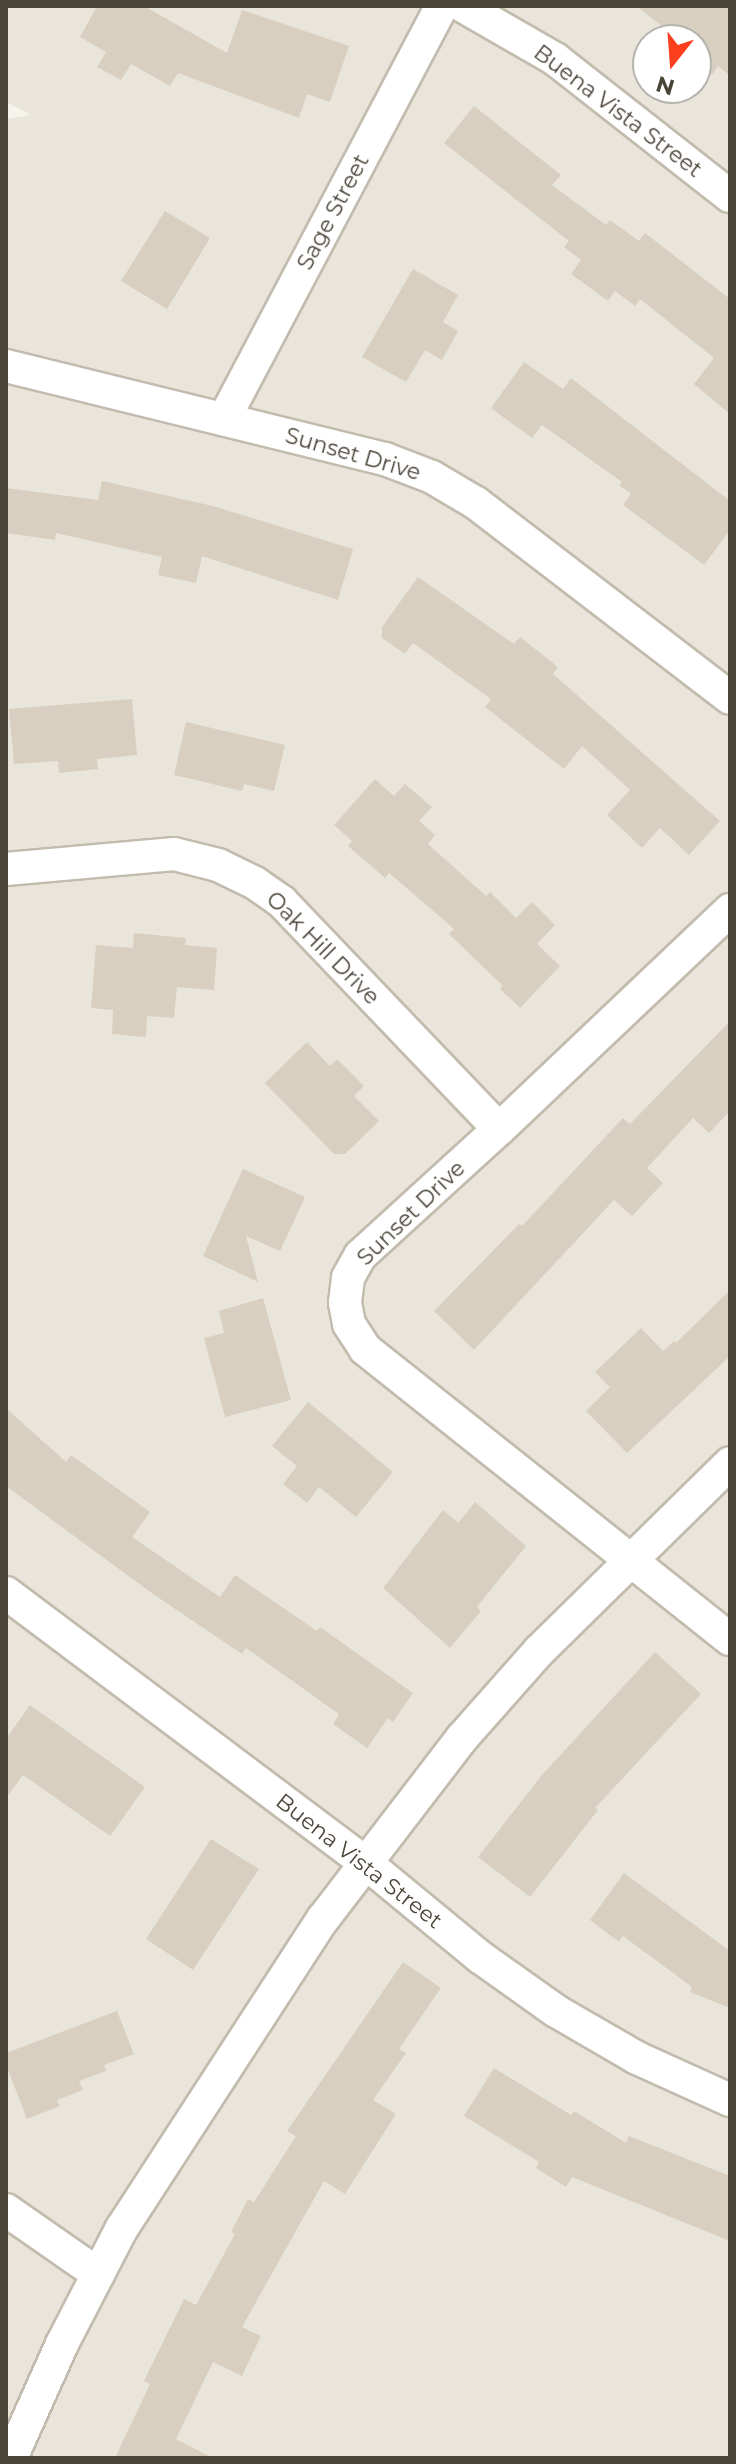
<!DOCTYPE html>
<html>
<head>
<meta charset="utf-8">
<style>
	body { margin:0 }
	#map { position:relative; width:736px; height:2464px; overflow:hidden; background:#f6f3ec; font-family:Montserrat,sans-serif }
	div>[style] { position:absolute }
	.residential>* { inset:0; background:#eae5da }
	.building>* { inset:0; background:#d8cfc1 }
	.roads { filter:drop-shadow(2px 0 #c2bbae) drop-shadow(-2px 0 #c2bbae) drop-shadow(0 2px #c2bbae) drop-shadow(0 -2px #c2bbae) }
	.street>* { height:32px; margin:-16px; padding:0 16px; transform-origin:16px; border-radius:16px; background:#fff }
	span { translate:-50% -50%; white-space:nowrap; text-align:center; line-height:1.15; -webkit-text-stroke:8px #fff; paint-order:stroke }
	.street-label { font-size:22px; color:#4b4439 }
	.frame { position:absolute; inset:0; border:8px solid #4b4439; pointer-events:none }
	.north { position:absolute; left:632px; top:24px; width:80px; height:80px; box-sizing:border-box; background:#fff; border:2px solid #b7b4b0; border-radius:50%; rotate:197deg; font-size:22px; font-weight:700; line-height:32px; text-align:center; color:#4b4439 }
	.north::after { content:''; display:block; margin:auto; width:28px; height:36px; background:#fc3f1d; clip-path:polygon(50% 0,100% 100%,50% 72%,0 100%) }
</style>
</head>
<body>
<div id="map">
	<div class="residential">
		<i style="clip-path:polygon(evenodd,6px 6px,730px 6px,730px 2458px,6px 2458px,6px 119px,31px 115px,6px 102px,6px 6px,648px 40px,696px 40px,696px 88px,648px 88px,648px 40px)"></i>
	</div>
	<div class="building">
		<i style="clip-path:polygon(97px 6px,144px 6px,227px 53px,242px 10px,349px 46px,330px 102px,307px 94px,299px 118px,178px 73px,170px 86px,131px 64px,121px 80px,97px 67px,106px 52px,80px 37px)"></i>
		<i style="clip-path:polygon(636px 6px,730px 6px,730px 76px,718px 66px,712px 75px,696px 63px,696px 40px,680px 40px)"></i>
		<i style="clip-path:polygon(474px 106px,561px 175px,552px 185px,606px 225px,610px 220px,639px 241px,645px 233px,730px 299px,730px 414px,694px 384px,714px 358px,640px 299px,635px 306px,615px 291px,608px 301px,571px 274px,581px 260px,564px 247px,569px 241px,444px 143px)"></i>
		<i style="clip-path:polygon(165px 211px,210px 238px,167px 309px,121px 281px)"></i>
		<i style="clip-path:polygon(413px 269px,458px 295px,443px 322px,458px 331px,442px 360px,425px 350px,406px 382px,362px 357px)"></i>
		<i style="clip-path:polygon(524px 362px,563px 389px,571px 378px,730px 501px,730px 530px,704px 565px,623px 505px,631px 494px,619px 485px,622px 482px,542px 425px,532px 438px,491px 408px)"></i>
		<i style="clip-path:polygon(102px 481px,213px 506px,353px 549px,338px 600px,202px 556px,196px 583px,158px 575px,162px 557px,56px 533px,55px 540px,6px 533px,6px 488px,98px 500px)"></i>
		<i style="clip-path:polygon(418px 577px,514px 644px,520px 637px,558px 667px,553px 674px,720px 821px,689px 855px,660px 828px,642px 848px,607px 815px,630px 790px,582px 746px,564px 769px,485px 707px,491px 699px,413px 643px,405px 654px,382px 638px,382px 627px)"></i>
		<i style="clip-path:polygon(132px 699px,137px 755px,97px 759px,98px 769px,59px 773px,58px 761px,14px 764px,9px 709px)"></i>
		<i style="clip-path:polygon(186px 722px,285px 745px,274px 791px,244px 784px,242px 791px,174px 775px)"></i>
		<i style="clip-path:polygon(375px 779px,394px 796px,405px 784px,432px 807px,419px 821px,435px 835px,428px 844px,486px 896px,490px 892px,516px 918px,532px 902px,555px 925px,537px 944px,560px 966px,520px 1008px,500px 989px,503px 986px,449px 934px,454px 929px,389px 873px,385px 878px,348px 846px,352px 841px,334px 825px)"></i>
		<i style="clip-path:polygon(134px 933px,186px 938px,185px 945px,217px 948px,214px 990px,177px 987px,174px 1018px,147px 1016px,146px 1037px,112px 1034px,113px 1010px,91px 1008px,96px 945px,133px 948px)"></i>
		<i style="clip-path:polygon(730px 1021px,730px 1111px,709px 1133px,693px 1118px,647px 1168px,663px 1183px,632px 1216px,614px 1200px,474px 1350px,434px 1311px,519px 1224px,522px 1226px,623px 1118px,630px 1124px)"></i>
		<i style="clip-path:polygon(307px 1042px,330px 1066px,337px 1059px,364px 1086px,354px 1096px,379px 1121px,345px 1154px,334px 1154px,265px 1083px)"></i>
		<i style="clip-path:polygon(243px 1169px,305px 1197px,280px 1251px,246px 1236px,258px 1282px,203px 1256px)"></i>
		<i style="clip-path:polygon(730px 1290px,730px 1356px,627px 1453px,586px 1411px,610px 1387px,595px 1372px,641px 1328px,663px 1351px,674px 1341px,676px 1343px)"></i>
		<i style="clip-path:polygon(263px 1298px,291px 1400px,225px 1417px,204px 1338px,224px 1333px,219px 1311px)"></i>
		<i style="clip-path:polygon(308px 1402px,393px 1472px,356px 1517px,319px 1487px,307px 1503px,283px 1484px,297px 1466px,272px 1446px)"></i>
		<i style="clip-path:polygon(6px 1408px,66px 1462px,71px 1455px,150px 1512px,132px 1537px,220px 1597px,235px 1575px,317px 1631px,320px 1627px,413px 1693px,393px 1722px,388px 1718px,367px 1748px,333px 1724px,339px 1714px,246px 1648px,242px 1654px,153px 1594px,6px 1486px)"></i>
		<i style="clip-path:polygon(475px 1502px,526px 1546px,477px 1607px,481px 1611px,450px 1648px,383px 1588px,443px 1510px,458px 1523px)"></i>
		<i style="clip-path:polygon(655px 1652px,701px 1694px,595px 1808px,598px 1810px,530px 1897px,478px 1857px,542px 1775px)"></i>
		<i style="clip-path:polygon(30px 1705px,145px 1787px,110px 1836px,23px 1775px,6px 1798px,6px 1739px)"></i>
		<i style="clip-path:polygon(211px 1839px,259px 1869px,193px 1970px,146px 1939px)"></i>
		<i style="clip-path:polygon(624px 1873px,730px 1951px,730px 2008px,690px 1992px,692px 1987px,623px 1936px,619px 1942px,590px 1920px)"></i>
		<i style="clip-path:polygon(403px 1962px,441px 1988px,399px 2049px,406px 2053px,373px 2100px,396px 2114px,345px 2194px,324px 2181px,242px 2327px,261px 2336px,242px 2376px,213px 2362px,176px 2439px,213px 2458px,115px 2458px,150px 2384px,144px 2381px,184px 2299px,196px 2305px,235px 2234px,231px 2232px,248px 2199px,254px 2202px,296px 2136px,287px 2131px)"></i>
		<i style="clip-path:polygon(117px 2011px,134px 2054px,104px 2065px,106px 2071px,79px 2081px,83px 2090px,57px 2100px,60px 2106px,27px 2119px,6px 2065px,6px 2053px)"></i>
		<i style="clip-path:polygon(494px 2068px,571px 2115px,574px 2111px,626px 2143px,629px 2136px,730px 2176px,730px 2241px,572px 2177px,566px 2187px,536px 2168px,539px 2162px,464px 2116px)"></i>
	</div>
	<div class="roads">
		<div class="street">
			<i style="left:463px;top:6px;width:106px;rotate:29.9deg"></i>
			<i style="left:555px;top:59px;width:222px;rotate:38.1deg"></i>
			<i style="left:6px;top:366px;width:390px;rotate:13.8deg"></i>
			<i style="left:385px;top:459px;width:50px;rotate:21deg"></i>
			<i style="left:432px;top:477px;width:51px;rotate:30.6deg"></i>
			<i style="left:476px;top:503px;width:320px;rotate:37.5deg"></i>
			<i style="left:224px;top:419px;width:467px;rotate:-62.2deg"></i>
			<i style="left:6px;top:869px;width:169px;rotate:-5.1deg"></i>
			<i style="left:174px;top:854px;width:45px;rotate:14deg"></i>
			<i style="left:218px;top:865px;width:41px;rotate:25.9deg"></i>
			<i style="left:255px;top:883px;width:33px;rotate:35deg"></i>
			<i style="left:282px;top:902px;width:314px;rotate:46.3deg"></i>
			<i style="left:730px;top:910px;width:318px;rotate:136.5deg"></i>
			<i style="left:499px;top:1129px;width:188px;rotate:137.6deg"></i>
			<i style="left:360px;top:1256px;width:25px;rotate:119deg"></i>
			<i style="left:348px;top:1278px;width:25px;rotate:97deg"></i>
			<i style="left:345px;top:1303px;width:21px;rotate:79deg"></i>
			<i style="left:349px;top:1324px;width:30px;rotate:57deg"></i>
			<i style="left:365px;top:1349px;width:466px;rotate:38.5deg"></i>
			<i style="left:6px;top:1593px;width:450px;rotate:36.9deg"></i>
			<i style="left:366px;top:1863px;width:148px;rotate:39.5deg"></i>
			<i style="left:480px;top:1957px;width:93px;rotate:35.4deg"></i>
			<i style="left:556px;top:2011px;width:94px;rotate:30.1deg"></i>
			<i style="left:637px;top:2058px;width:102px;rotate:24.3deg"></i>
			<i style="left:6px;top:2210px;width:112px;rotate:34.8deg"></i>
			<i style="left:11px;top:2458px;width:125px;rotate:-65.9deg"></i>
			<i style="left:62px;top:2344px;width:131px;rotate:-62.7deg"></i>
			<i style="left:122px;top:2228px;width:369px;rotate:-57deg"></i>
			<i style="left:323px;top:1919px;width:228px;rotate:-52.5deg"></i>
			<i style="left:462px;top:1738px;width:116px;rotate:-48.5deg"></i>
			<i style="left:539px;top:1651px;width:268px;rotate:-44.5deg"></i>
		</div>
	</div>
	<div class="street-label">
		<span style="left:618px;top:111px;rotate:37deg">Buena Vista Street</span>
		<span style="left:333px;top:212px;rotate:-62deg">Sage Street</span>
		<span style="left:353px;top:454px;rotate:16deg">Sunset Drive</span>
		<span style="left:323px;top:948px;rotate:45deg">Oak Hill Drive</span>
		<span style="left:411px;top:1213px;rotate:-44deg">Sunset Drive</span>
		<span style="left:359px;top:1861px;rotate:38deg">Buena Vista Street</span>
	</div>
	<div class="frame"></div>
	<div class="north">N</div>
</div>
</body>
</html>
